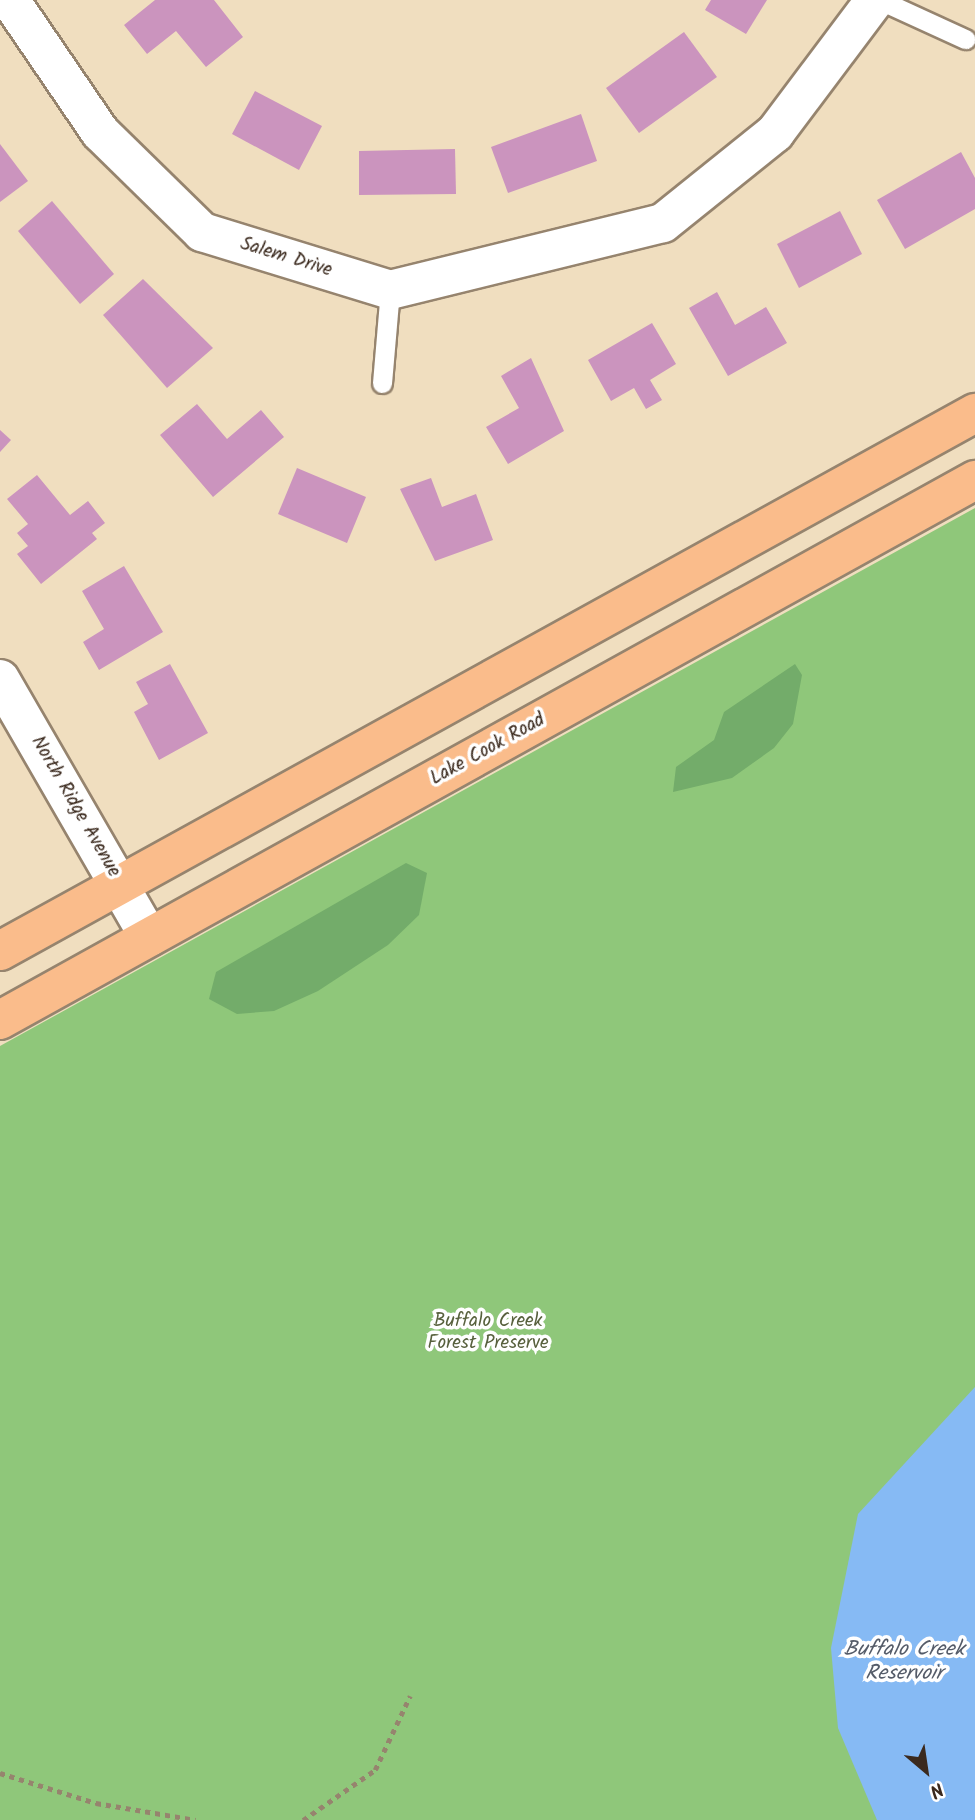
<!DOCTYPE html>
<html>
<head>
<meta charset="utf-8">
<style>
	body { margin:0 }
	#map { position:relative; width:975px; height:1820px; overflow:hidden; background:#f0debf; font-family:Kalam,sans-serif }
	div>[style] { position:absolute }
	.green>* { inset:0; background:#8fc77a }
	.forest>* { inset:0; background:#73ac6a }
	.water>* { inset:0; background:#86baf4 }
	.building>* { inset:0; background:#cb94be }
	.path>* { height:4.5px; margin-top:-2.25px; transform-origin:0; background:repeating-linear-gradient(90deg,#96846e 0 5px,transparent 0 10px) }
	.roads { filter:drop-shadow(2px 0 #96846e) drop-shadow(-2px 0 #96846e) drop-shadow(0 2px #96846e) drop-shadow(0 -2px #96846e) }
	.lane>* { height:19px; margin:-9.5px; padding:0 9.5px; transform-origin:9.5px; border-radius:9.5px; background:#fff }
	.street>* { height:38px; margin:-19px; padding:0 19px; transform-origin:19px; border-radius:19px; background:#fff }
	.primary>* { height:38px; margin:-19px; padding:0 19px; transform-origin:19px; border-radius:19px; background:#fabc8b }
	span { translate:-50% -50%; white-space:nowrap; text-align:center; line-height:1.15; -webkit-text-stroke:7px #fff; paint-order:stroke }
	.street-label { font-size:19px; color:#3b2a1e }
	.park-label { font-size:19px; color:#58613e }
	.water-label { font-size:21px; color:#555c69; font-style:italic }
	.north { position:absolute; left:891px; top:1736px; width:70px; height:70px; -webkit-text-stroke:5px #fff; paint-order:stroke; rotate:151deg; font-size:19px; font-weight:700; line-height:28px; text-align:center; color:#3b2a1e }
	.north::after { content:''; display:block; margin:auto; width:24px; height:32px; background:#3b2a1e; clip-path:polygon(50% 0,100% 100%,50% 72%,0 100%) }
</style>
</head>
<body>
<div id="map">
	<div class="green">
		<i style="clip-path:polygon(975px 508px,975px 1820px,0 1820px,0 1046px)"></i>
	</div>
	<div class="forest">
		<i style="clip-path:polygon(795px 664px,802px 675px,793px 724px,774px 748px,732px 778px,673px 792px,676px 767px,714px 740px,724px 712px)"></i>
		<i style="clip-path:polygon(406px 863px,427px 873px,419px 915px,388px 945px,318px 991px,274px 1011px,237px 1014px,209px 999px,216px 972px)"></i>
	</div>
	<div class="water">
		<i style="clip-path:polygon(975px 1387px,975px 1820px,877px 1820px,838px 1728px,831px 1648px,858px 1514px)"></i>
	</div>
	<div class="building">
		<i style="clip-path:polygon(155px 0,214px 0,243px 37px,206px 67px,176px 31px,147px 54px,124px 25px)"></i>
		<i style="clip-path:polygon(711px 0,767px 0,746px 34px,705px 10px)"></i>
		<i style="clip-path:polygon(684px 32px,717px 77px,639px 133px,606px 88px)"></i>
		<i style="clip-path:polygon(255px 91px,322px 126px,299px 170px,232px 134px)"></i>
		<i style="clip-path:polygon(581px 114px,597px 161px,508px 193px,491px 147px)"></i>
		<i style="clip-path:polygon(0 144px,28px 181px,0 202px)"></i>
		<i style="clip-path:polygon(455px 149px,456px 194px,359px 195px,359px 151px)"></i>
		<i style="clip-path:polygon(961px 152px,975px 178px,975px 209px,905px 249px,877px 200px)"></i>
		<i style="clip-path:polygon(52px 201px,114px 274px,80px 304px,18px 231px)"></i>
		<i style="clip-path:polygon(840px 211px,862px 254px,799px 288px,777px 244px)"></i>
		<i style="clip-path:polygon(143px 279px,213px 348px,167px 388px,103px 315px)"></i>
		<i style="clip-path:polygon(717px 292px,735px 325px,766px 307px,787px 343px,728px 376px,689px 308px)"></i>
		<i style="clip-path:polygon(652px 323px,676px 364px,650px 380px,662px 400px,646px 409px,634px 388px,611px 401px,588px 360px)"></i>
		<i style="clip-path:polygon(531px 358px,564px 431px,508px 464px,486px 427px,519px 408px,501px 376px)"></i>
		<i style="clip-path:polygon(197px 404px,227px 439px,261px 410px,284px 437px,213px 497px,160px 435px)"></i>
		<i style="clip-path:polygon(0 430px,11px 440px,0 452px)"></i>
		<i style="clip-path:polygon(297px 468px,366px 497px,347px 543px,278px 514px)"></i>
		<i style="clip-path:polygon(37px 475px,70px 515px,88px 501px,105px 523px,92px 533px,97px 539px,41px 584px,17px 554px,28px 546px,17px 533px,28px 524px,7px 499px)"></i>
		<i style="clip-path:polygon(431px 478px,442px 507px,476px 494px,493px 540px,435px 561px,400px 489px)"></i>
		<i style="clip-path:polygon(124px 566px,163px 632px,99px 670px,83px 642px,104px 629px,82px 591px)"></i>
		<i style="clip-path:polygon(170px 664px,208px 733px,159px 760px,134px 712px,148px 704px,136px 682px)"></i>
	</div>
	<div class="path">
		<i style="left:0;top:1773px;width:101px;rotate:17.4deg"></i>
		<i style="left:96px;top:1803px;width:101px;rotate:9.6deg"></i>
		<i style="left:303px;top:1820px;width:88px;rotate:-34.8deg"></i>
		<i style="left:375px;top:1770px;width:82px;rotate:-64.7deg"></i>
	</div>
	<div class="roads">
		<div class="lane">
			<i style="left:880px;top:0;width:94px;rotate:24.6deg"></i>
			<i style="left:382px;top:383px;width:93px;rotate:-85.1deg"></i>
		</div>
		<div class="street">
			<i style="left:10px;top:0;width:160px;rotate:55.7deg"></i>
			<i style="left:100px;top:132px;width:143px;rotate:44.4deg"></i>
			<i style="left:202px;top:232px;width:197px;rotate:17.1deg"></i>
			<i style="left:390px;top:290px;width:281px;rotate:-13.8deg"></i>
			<i style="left:663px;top:223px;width:144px;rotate:-38.8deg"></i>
			<i style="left:775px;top:133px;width:166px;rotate:-53.1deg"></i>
			<i style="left:0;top:679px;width:298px;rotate:60deg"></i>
		</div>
		<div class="primary">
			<i style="left:0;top:951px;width:1114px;rotate:-28.89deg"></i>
			<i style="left:0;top:1020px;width:1115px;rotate:-28.98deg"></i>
		</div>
	</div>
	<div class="street-label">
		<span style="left:286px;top:258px;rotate:17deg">Salem Drive</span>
		<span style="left:488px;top:750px;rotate:-29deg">Lake Cook Road</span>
		<span style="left:75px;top:807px;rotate:60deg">North Ridge Avenue</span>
	</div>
	<div class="park-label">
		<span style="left:488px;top:1333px">Buffalo Creek<br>Forest Preserve</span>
	</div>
	<div class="water-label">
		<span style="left:904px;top:1662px">Buffalo Creek<br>Reservoir</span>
	</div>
	<div class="north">N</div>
</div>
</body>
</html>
